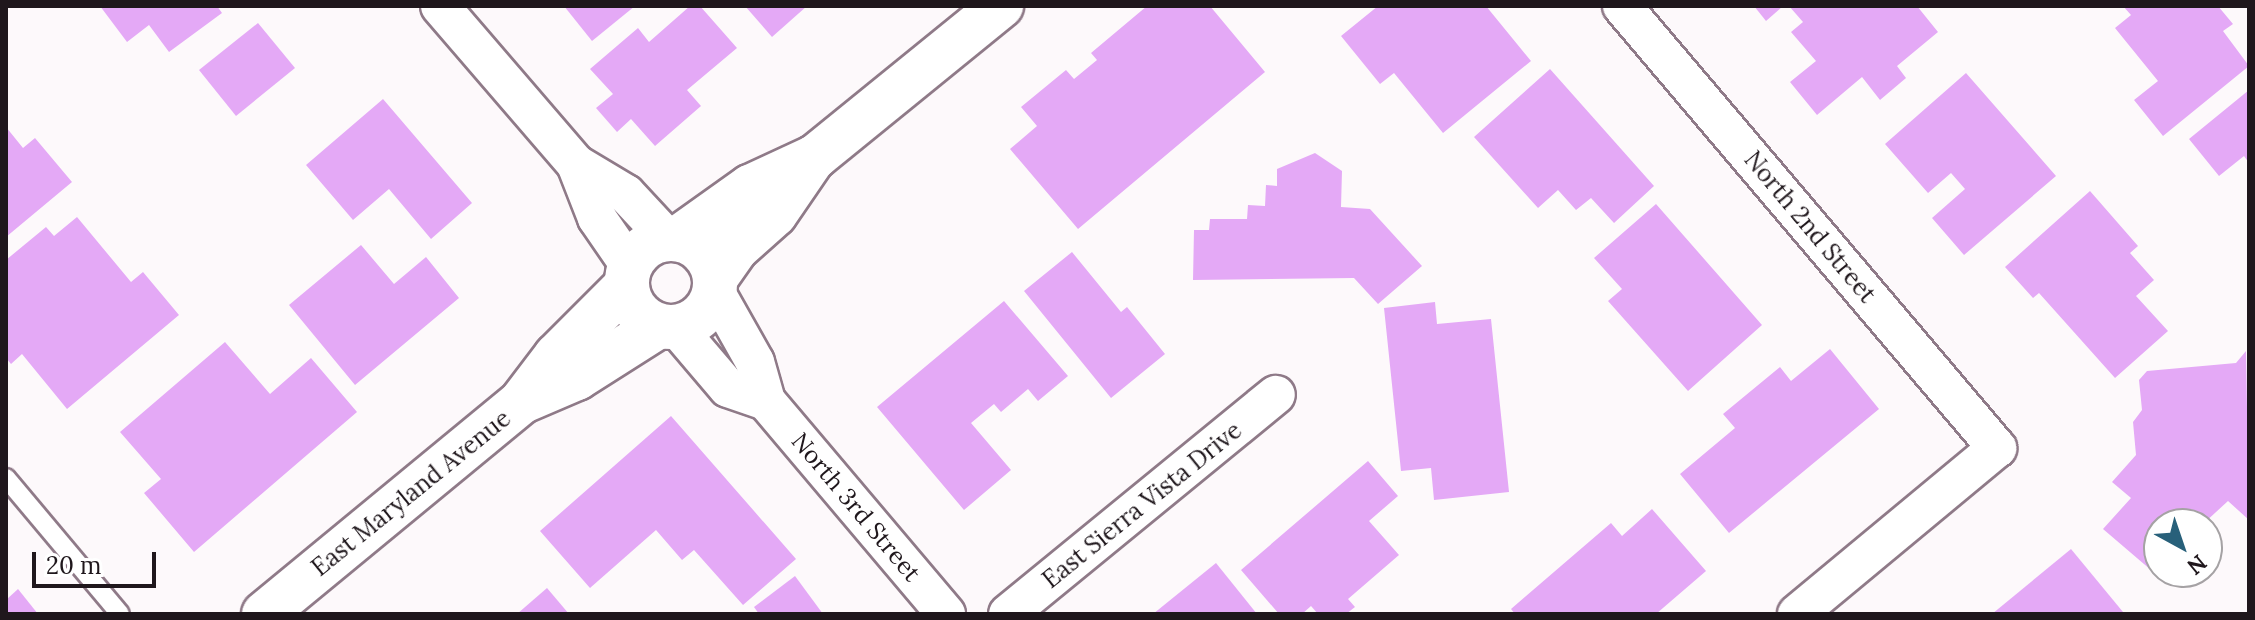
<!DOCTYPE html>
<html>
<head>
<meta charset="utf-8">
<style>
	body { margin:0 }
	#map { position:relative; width:2255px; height:620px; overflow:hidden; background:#fdf9fb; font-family:Lora,serif }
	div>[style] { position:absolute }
	.building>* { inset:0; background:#e4a9f6 }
	.roads { filter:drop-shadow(2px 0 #8f7a88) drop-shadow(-2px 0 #8f7a88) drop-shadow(0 2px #8f7a88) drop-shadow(0 -2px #8f7a88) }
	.lane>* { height:18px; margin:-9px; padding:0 9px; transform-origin:9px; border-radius:9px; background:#fff }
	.street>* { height:38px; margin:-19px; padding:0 19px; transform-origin:19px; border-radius:19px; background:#fff }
	.secondary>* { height:44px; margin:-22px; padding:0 22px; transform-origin:22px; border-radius:22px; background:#fff }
	.secondary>.ring { margin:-22px; padding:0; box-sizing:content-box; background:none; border:44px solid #fff; border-radius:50% }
	span { translate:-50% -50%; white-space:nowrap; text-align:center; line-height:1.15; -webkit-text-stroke:6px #fff; paint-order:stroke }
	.street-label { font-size:24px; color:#1f171c }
	.frame { position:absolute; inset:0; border:8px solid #1f171c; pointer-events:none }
	.north { position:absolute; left:2143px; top:508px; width:80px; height:80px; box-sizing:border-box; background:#fff; border:2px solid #a5a2a4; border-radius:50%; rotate:140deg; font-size:22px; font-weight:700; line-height:32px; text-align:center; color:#1f171c }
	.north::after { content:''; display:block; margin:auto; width:28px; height:36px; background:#28607a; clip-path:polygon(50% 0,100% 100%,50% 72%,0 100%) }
	.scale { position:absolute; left:32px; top:552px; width:124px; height:36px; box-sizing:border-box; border:4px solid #1f171c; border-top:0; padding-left:10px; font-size:24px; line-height:28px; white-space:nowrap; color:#1f171c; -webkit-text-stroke:6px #fff; paint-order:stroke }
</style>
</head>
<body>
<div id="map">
	<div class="building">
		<i style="clip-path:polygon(100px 6px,217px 6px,222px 13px,169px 52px,149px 25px,127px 42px)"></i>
		<i style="clip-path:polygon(564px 6px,635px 6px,592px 41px)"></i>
		<i style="clip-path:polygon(690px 6px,700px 6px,737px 48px,687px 90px,701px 106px,655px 146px,631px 119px,617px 132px,596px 108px,613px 94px,590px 69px,638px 28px,649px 42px)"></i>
		<i style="clip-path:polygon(745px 6px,807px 6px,772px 37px)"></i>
		<i style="clip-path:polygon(1147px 6px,1210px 6px,1265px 72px,1078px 229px,1010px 149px,1037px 126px,1021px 107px,1066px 70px,1074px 79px,1097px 60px,1091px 53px)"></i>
		<i style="clip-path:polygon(1378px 6px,1486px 6px,1531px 61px,1443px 133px,1394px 73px,1380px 84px,1341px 36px)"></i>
		<i style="clip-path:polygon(1754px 6px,1783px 6px,1766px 21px)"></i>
		<i style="clip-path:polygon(1789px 6px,1917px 6px,1938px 32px,1897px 66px,1906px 78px,1880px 100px,1862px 77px,1817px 115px,1790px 82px,1816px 61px,1791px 32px,1803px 22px)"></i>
		<i style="clip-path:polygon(2123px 6px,2218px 6px,2233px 24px,2223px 31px,2249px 66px,2163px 136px,2134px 100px,2158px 81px,2115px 28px,2131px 15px)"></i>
		<i style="clip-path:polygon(258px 23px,295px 68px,236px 116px,199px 70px)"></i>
		<i style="clip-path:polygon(1550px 69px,1654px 186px,1614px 223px,1591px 198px,1576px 210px,1558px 190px,1538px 208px,1474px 137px)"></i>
		<i style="clip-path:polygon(1966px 73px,2056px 176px,1964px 255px,1932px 218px,1965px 189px,1951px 173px,1928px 193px,1885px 144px)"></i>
		<i style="clip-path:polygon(2249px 90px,2249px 163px,2244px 156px,2219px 176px,2189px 139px)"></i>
		<i style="clip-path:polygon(383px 99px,472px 203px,431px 239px,389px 189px,353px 220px,306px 165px)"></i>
		<i style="clip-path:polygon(6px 127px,23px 148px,35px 138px,72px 182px,6px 237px)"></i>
		<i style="clip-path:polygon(1315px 153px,1342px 171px,1341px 207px,1370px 209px,1422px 266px,1378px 304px,1354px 278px,1193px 280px,1194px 230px,1209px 230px,1210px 219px,1247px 219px,1248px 205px,1265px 206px,1266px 185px,1277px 186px,1277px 169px)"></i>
		<i style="clip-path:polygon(2090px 191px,2138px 246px,2130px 253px,2154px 280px,2136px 296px,2168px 331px,2115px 378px,2039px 293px,2033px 298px,2005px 267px)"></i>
		<i style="clip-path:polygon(1656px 204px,1762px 325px,1688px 391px,1608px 301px,1622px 289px,1594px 258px)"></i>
		<i style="clip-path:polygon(77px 217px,131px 282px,143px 272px,179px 315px,67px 409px,22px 354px,11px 364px,6px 358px,6px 260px,46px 227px,54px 236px)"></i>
		<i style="clip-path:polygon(361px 245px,394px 284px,426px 257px,459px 298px,355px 385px,289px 305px)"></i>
		<i style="clip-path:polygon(1072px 252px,1121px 312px,1127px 307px,1165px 354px,1111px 398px,1024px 291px)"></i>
		<i style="clip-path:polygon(1004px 301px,1068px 376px,1038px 401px,1028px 389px,1001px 412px,994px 404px,971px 423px,1011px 470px,964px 510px,877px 407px)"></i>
		<i style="clip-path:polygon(1435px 302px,1437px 324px,1491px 319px,1509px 492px,1434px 500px,1431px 468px,1401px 471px,1384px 308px)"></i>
		<i style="clip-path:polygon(225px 342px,270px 394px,311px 358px,357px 412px,194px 552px,144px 493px,161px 479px,120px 432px)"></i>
		<i style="clip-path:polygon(1830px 349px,1879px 409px,1729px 533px,1680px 474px,1735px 428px,1723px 414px,1780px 367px,1791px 381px)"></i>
		<i style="clip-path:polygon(2246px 351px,2249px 520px,2228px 501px,2203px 524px,2159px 524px,2158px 576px,2103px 529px,2131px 498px,2112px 482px,2136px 455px,2133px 422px,2142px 410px,2139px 380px,2147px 371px,2236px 363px)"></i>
		<i style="clip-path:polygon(671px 416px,796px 559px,743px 605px,694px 550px,682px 560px,656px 530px,590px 588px,540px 531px)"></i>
		<i style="clip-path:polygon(1368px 461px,1398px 496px,1369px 521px,1399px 555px,1348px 599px,1355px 607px,1346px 614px,1318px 614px,1311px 606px,1302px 614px,1279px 614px,1241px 570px)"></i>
		<i style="clip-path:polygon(1652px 509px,1706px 571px,1656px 614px,1515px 614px,1511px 609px,1611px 523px,1622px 536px)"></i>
		<i style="clip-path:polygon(2071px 549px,2123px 612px,1992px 614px)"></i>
		<i style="clip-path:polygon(1216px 563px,1257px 614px,1153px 614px)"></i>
		<i style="clip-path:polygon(795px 576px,823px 614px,759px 614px,754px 607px)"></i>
		<i style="clip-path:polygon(547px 588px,569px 614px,517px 614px)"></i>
		<i style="clip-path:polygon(18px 589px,38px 614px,6px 614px,6px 600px)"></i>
	</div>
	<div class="roads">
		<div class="lane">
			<i style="left:6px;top:478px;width:177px;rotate:50deg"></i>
		</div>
		<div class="street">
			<i style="left:440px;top:6px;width:208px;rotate:49.3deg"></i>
			<i style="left:576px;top:164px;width:58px;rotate:31deg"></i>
			<i style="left:626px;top:194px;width:62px;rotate:47deg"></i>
			<i style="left:1622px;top:6px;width:580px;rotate:49.69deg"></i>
			<i style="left:1997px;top:448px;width:260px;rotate:140.3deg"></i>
			<i style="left:576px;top:164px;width:58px;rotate:68.7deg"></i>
			<i style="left:597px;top:218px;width:58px;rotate:55.5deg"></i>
			<i style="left:715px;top:291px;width:81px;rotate:60.6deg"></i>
			<i style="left:755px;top:362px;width:41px;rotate:74.2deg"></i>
			<i style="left:766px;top:401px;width:279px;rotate:49.8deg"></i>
			<i style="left:676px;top:327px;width:80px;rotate:49.6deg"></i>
			<i style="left:728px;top:388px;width:40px;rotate:18.9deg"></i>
			<i style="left:1008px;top:614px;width:346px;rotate:-39.3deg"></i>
		</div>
		<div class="secondary">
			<i style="left:677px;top:239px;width:90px;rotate:-35.5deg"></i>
			<i style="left:750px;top:187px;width:72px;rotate:-24.8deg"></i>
			<i style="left:815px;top:157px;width:240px;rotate:-39.1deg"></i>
			<i class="ring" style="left:627px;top:239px;width:44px;height:44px"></i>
			<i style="left:715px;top:279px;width:37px;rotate:-55deg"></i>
			<i style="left:736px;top:249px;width:52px;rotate:-41.9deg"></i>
			<i style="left:775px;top:214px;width:69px;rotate:-55.6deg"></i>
			<i style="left:523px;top:401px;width:59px;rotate:-23.1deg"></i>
			<i style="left:577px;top:378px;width:97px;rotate:-32.4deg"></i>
			<i style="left:264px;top:614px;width:333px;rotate:-39.5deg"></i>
			<i style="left:521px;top:402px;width:58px;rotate:-52.7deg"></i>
			<i style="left:556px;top:356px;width:100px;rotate:-45deg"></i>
		</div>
	</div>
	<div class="street-label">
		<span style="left:1810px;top:227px;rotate:50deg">North 2nd Street</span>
		<span style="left:411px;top:493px;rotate:-39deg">East Maryland Avenue</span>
		<span style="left:1142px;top:505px;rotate:-39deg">East Sierra Vista Drive</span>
		<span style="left:856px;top:507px;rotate:50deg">North 3rd Street</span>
	</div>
	<div class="frame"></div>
	<div class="north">N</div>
	<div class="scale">20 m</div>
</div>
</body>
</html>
